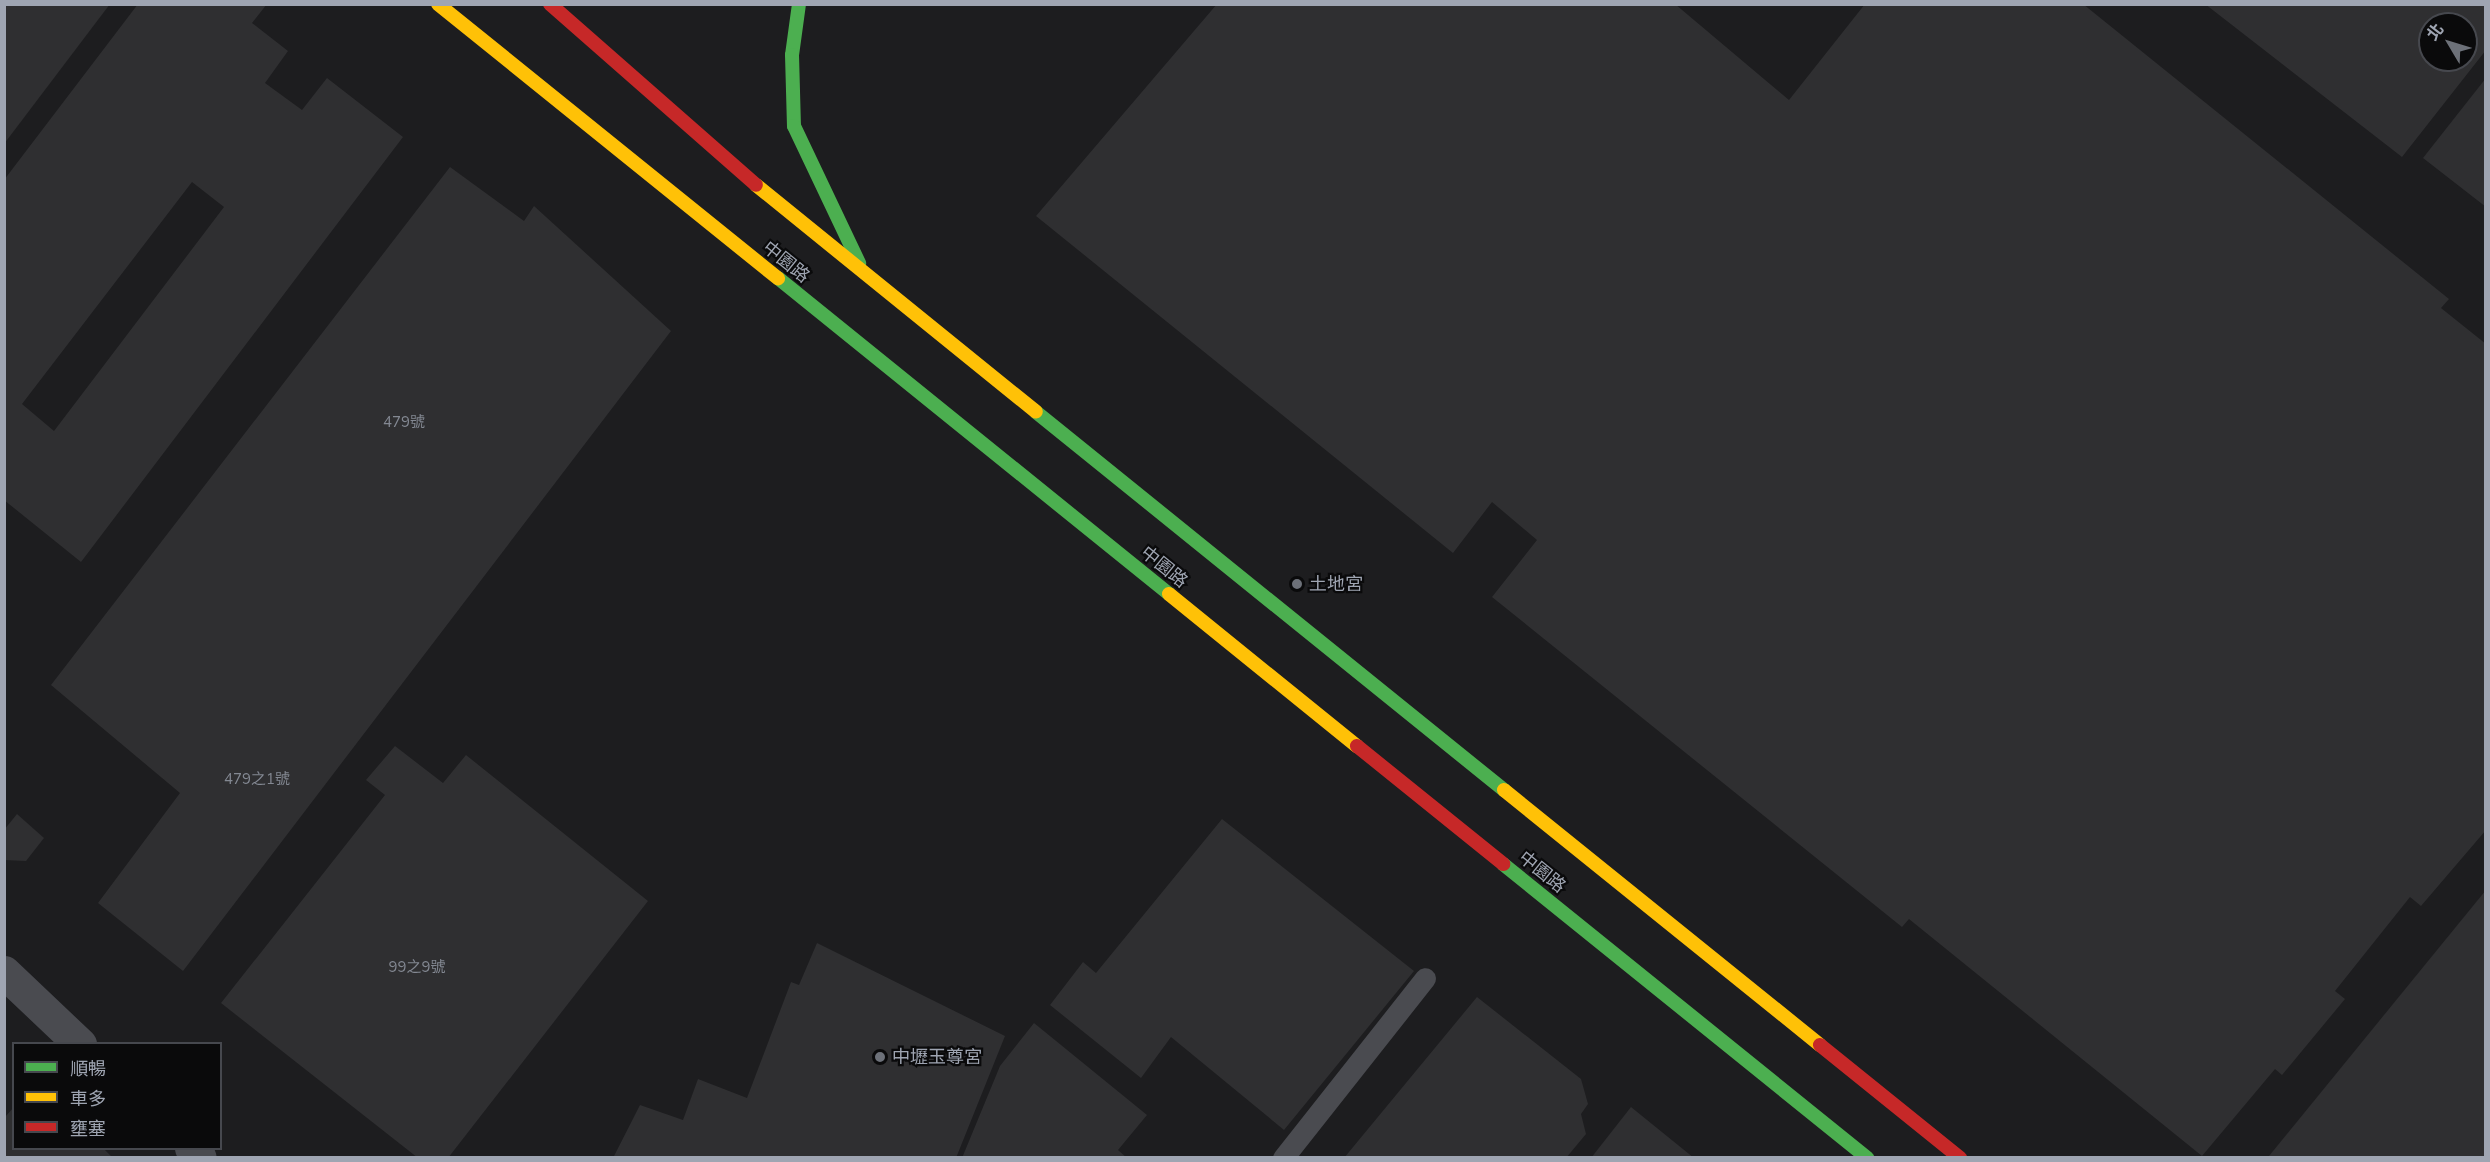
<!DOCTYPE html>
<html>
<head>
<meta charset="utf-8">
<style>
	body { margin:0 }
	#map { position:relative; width:2490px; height:1162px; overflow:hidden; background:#101010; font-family:"Nunito Sans","Noto Sans TC",sans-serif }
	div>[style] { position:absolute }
	.built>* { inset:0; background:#1d1d1f }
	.building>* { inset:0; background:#2f2f31 }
	.lane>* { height:21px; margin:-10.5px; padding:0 10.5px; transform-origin:10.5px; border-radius:10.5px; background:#4a4b50 }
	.street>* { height:33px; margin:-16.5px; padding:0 16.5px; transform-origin:16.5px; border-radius:16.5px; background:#4a4b50 }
	.fast>* { height:14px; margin:-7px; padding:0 7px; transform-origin:7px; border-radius:7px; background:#4caf50 }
	.slow>* { height:14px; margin:-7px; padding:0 7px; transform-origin:7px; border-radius:7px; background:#ffc107 }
	.jam>* { height:14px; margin:-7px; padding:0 7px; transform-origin:7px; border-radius:7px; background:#c62828 }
	.dots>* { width:16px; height:16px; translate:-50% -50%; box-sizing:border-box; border:3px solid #0a0a0b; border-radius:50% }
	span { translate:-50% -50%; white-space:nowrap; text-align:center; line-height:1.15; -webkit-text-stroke:4.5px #0a0a0b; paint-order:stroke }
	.number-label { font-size:15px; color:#838892 }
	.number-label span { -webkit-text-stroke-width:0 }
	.street-label { font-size:18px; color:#9fa5b2 }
	.poi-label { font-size:18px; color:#9fa5b2 }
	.left { translate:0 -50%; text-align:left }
	.frame { position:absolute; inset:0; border:6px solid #9fa5b2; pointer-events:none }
	.legend { position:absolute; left:12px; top:1042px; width:210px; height:108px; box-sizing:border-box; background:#0a0a0b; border:2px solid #46484e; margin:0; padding:8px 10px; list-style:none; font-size:18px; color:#9fa5b2 }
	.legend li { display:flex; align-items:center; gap:12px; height:30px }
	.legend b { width:30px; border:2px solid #46484e }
	.north { position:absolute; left:2418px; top:12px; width:60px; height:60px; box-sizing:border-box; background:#0a0a0b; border:2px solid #46484e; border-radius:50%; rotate:308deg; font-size:16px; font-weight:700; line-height:24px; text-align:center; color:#9fa5b2 }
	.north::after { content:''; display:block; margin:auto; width:21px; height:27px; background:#6d7179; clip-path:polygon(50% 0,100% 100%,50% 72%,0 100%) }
</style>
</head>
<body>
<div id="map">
	<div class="built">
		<i style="clip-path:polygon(evenodd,5px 5px,2485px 5px,2485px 1157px,5px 1157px,5px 5px,2430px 24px,2466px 24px,2466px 60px,2430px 60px,2430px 24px,5px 5px,14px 1044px,220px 1044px,220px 1148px,14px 1148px,14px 1044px)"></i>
	</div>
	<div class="building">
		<i style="clip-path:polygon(4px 4px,110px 4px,4px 144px)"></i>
		<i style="clip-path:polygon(evenodd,138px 4px,267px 4px,252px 23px,288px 51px,265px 83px,302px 110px,327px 78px,403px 137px,81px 562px,4px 500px,4px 180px,138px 4px,192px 182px,224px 207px,54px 431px,22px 404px,192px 182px)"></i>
		<i style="clip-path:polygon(1217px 4px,1675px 4px,1789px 100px,1865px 4px,2083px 4px,2449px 299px,2441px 308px,2486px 344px,2486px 830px,2421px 906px,2410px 897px,2335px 991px,2345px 999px,2282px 1075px,2275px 1069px,2202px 1156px,1909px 919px,1902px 927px,1492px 597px,1537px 540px,1492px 502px,1453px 553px,1036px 216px)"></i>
		<i style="clip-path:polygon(evenodd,2205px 4px,2486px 4px,2486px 50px,2402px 157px,2205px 4px,2430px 24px,2466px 24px,2466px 60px,2430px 60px,2430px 24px)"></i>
		<i style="clip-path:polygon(2486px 78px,2486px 207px,2423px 158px)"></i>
		<i style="clip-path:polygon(450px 167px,524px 221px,534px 206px,671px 331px,183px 971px,98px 903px,180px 793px,51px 685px)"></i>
		<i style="clip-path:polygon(395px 746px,443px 783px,466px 755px,648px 901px,448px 1158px,418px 1158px,221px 1003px,385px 795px,366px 780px)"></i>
		<i style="clip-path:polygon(17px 814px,44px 838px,26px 861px,4px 860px,4px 830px)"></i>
		<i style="clip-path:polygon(1222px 819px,1414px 971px,1284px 1130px,1171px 1037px,1141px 1078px,1050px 1005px,1083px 962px,1096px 973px)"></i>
		<i style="clip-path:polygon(2486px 890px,2486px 1158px,2271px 1158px,2269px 1156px)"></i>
		<i style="clip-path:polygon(817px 943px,1005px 1036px,956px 1158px,613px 1158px,640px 1105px,683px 1120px,698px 1079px,747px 1098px,791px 982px,799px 985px)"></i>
		<i style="clip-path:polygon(1477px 997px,1581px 1079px,1588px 1104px,1581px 1114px,1586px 1134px,1566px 1158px,1344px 1158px)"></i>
		<i style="clip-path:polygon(1034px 1023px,1147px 1115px,1118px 1150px,1127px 1158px,962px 1158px,1000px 1066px)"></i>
		<i style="clip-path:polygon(14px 1107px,14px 1148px,103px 1148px,113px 1158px,5px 1158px,5px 1117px)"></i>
		<i style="clip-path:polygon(1631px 1107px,1694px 1158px,1591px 1158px)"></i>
	</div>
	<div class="lane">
		<i style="left:1283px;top:1158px;width:229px;rotate:-51.7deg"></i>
	</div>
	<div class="street">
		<i style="left:4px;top:972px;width:105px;rotate:43.5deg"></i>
		<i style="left:191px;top:1148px;width:13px;rotate:48deg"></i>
	</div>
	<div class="fast">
		<i style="left:799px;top:4px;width:51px;rotate:97.8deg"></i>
		<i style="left:792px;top:55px;width:71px;rotate:88.4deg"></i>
		<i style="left:794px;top:126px;width:152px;rotate:64.6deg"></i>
		<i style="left:778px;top:278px;width:503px;rotate:38.94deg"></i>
		<i style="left:1036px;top:412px;width:602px;rotate:38.93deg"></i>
		<i style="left:1503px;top:864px;width:468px;rotate:38.9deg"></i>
	</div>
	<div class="slow">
		<i style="left:438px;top:4px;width:437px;rotate:38.9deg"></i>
		<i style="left:756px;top:185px;width:360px;rotate:39deg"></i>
		<i style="left:1169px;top:594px;width:242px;rotate:39deg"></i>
		<i style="left:1504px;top:790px;width:406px;rotate:38.9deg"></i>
	</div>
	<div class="jam">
		<i style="left:550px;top:4px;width:274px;rotate:41.3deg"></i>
		<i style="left:1357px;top:746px;width:188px;rotate:38.9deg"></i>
		<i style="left:1820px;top:1045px;width:180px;rotate:38.9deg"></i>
	</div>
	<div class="dots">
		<i style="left:1297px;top:584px;background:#6d7179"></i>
		<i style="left:880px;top:1057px;background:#6d7179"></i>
	</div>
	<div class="number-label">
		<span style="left:404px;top:423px">479號</span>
		<span style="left:257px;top:780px">479之1號</span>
		<span style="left:417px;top:968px">99之9號</span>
	</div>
	<div class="street-label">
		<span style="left:786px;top:262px;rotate:39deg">中園路</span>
		<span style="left:1164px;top:567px;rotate:39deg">中園路</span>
		<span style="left:1542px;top:872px;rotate:39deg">中園路</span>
	</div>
	<div class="poi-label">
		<span class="left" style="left:1309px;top:584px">土地宮</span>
		<span class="left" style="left:892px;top:1057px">中壢玉尊宮</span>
	</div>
	<div class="frame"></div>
	<ul class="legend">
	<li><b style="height:8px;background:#4caf50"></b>順暢</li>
	<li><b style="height:8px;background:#ffc107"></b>車多</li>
	<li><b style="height:8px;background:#c62828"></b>壅塞</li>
	</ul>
	<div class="north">北</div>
</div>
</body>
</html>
